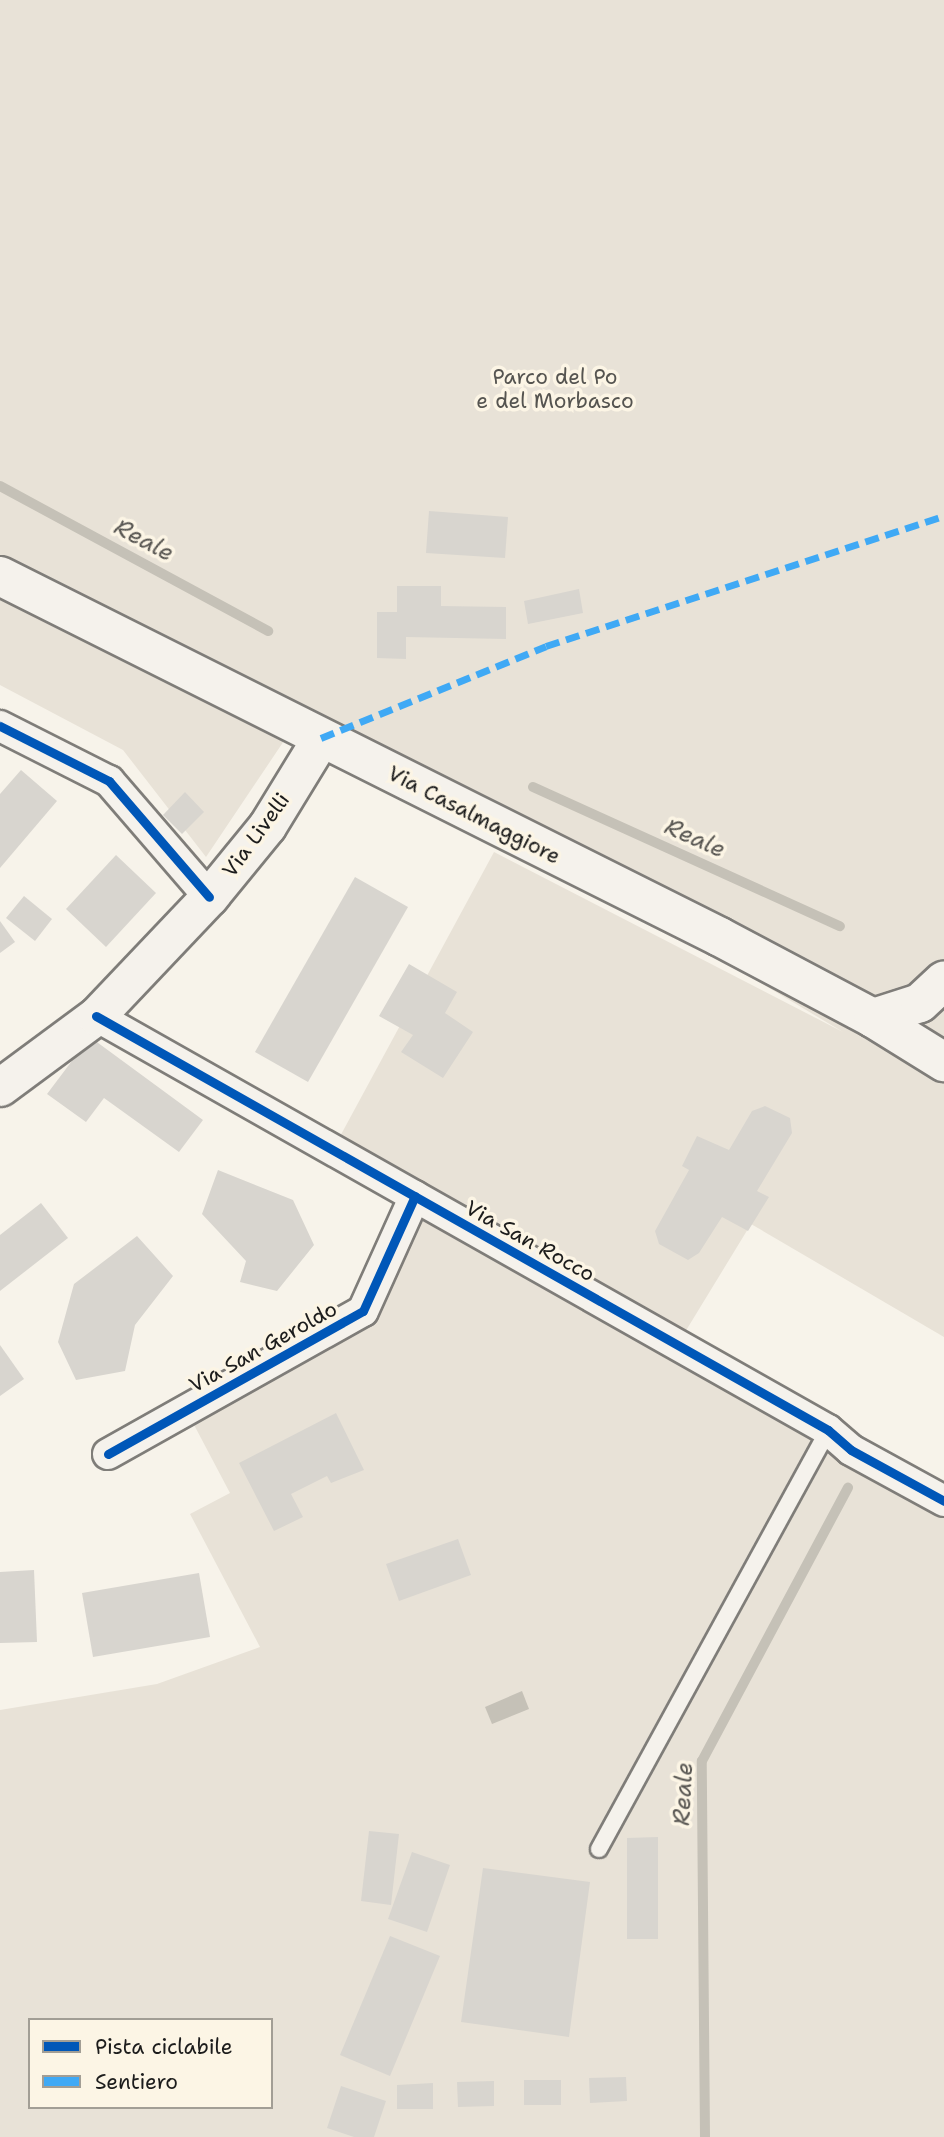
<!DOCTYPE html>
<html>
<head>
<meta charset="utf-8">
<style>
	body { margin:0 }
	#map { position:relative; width:944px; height:2137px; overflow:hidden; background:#f7f3ea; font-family:"Shantell Sans",sans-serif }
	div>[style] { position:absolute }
	.green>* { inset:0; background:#e8e2d7 }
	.water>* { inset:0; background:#c5c1b7 }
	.stream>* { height:10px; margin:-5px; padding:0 5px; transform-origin:5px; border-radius:5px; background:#c5c1b7 }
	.building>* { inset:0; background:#d8d5cf }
	.roads { filter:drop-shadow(2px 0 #7f7d79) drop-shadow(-2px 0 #7f7d79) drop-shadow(0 2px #7f7d79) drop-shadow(0 -2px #7f7d79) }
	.service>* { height:16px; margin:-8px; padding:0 8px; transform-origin:8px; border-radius:8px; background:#f5f2ec }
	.minor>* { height:30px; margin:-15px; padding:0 15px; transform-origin:15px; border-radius:15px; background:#f5f2ec }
	.tertiary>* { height:37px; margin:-18.5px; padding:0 18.5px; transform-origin:18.5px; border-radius:18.5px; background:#f5f2ec }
	.secondary>* { height:38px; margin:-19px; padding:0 19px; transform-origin:19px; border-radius:19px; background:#f5f2ec }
	.quiet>* { height:7px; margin-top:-3.5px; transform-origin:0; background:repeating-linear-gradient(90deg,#3fa9f5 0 14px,transparent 0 21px) }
	.cycleway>* { height:9px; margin:-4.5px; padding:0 4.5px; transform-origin:4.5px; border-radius:4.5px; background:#0057b8 }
	span { translate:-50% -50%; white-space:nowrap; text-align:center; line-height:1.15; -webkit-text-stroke:7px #fcf5e5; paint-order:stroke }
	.park-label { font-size:21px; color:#555450 }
	.street-label { font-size:21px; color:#1c1c1c }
	.water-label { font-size:23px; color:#575551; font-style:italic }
	.legend { position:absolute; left:28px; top:2018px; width:245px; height:91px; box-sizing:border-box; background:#fcf5e5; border:2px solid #a29e95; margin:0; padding:9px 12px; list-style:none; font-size:21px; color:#1c1c1c }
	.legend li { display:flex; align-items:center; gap:14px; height:35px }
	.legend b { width:35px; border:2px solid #a29e95 }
</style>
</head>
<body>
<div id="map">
	<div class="green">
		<i style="clip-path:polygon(evenodd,0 0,944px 0,944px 1337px,751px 1224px,679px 1342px,944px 1495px,944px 2137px,0 2137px,0 1710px,157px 1684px,260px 1647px,190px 1514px,230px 1493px,183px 1404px,362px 1311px,414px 1196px,331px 1153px,494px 852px,843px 1032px,511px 834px,300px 717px,206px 857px,123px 750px,0 685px,0 0,30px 2020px,271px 2020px,271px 2107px,30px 2107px,30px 2020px)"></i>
	</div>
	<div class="water">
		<i style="clip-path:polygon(522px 1691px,529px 1709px,492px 1724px,485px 1707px)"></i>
	</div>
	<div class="stream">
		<i style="left:0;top:486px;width:305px;rotate:28.4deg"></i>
		<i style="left:533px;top:787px;width:337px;rotate:24.4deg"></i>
		<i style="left:705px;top:2137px;width:376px;rotate:-90.5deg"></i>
		<i style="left:702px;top:1761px;width:310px;rotate:-61.9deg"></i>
	</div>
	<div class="building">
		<i style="clip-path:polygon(429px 511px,508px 517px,505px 558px,426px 553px)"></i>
		<i style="clip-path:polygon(397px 586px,441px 586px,441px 606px,506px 607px,506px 639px,406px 637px,406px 659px,377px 658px,377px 612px,397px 612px)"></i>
		<i style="clip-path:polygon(579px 589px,583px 613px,528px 624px,524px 601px)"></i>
		<i style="clip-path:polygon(21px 770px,57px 801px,0 868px,0 794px)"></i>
		<i style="clip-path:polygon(185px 792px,204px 812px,182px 834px,163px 815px)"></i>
		<i style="clip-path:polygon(116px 855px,156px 893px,106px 947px,66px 909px)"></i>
		<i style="clip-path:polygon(355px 877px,408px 907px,308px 1082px,255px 1052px)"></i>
		<i style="clip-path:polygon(24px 896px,52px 919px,35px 941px,6px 918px)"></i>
		<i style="clip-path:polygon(0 921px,15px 942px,0 953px)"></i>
		<i style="clip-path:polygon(409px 964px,457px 992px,445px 1013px,473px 1032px,443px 1078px,401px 1052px,413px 1035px,379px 1016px)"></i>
		<i style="clip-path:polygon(90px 1037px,203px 1120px,179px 1152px,104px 1098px,86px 1122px,47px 1094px)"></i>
		<i style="clip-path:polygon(765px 1106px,790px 1118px,792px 1133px,757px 1191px,769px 1197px,748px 1231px,722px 1217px,699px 1253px,688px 1260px,659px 1244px,655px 1231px,689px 1170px,682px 1166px,697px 1136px,729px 1150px,752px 1111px)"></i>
		<i style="clip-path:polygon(218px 1170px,293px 1200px,314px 1245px,277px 1291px,240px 1282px,246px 1261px,202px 1214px)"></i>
		<i style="clip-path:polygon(41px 1203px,68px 1238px,0 1291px,0 1235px)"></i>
		<i style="clip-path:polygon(137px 1236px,173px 1276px,135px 1325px,125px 1371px,76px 1380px,58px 1342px,74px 1284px)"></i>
		<i style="clip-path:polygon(0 1345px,24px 1379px,0 1396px)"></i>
		<i style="clip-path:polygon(336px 1413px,364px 1470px,331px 1483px,327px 1476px,291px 1494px,303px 1517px,274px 1531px,239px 1463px)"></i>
		<i style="clip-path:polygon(458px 1539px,471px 1575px,399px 1601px,386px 1564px)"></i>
		<i style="clip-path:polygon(34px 1570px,37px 1642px,0 1643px,0 1572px)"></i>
		<i style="clip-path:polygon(199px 1573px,210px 1637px,93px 1657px,82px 1593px)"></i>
		<i style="clip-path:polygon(369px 1831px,399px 1834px,391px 1905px,361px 1901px)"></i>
		<i style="clip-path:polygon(658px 1837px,658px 1939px,627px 1939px,627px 1838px)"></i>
		<i style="clip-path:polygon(412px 1852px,450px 1865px,427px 1932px,388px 1919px)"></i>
		<i style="clip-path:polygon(483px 1868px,590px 1882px,569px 2037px,461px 2022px)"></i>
		<i style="clip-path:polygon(390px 1936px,440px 1956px,390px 2076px,340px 2055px)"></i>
		<i style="clip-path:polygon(626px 2077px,627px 2101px,590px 2103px,589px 2078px)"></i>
		<i style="clip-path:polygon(524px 2080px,561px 2080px,561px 2105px,524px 2105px)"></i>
		<i style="clip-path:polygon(494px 2081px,494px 2106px,458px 2107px,457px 2082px)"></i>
		<i style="clip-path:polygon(433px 2083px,433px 2109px,397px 2109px,397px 2085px)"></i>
		<i style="clip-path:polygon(341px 2086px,386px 2101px,374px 2137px,354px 2137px,327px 2128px)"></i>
	</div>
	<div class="roads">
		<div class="service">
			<i style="left:599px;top:1849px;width:477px;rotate:-61.3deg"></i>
		</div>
		<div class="minor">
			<i style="left:0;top:726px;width:122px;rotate:26.8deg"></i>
			<i style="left:109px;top:781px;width:153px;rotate:49.2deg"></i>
			<i style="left:96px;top:1016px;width:841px;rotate:29.49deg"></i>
			<i style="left:828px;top:1430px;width:30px;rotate:41deg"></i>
			<i style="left:851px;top:1450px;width:106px;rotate:28.7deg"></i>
			<i style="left:108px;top:1454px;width:292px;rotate:-29.3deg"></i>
			<i style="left:363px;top:1311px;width:126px;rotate:-65.7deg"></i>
		</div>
		<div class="tertiary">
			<i style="left:0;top:1087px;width:119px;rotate:-36.5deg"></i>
			<i style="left:96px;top:1016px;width:164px;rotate:-46.5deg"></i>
			<i style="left:209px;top:897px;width:92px;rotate:-50.8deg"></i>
			<i style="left:267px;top:826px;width:103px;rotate:-58.5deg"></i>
		</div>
		<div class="secondary">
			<i style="left:0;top:576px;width:805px;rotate:26.63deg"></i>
			<i style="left:720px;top:937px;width:173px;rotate:27.9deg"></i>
			<i style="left:873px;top:1018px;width:84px;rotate:31.8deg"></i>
			<i style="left:873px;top:1018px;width:49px;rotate:-17.7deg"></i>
			<i style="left:920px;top:1003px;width:33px;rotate:-43deg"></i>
		</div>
	</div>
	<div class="quiet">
		<i style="left:321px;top:738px;width:243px;rotate:-22.2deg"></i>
		<i style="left:546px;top:646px;width:419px;rotate:-18.1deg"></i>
	</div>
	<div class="cycleway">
		<i style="left:0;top:726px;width:122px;rotate:26.8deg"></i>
		<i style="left:109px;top:781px;width:153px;rotate:49.2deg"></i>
		<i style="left:96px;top:1016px;width:841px;rotate:29.49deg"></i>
		<i style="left:828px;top:1430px;width:30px;rotate:41deg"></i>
		<i style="left:851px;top:1450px;width:106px;rotate:28.7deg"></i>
		<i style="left:108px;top:1454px;width:292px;rotate:-29.3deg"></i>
		<i style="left:363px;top:1311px;width:126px;rotate:-65.7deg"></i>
	</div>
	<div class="park-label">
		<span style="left:555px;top:389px">Parco del Po<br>e del Morbasco</span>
	</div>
	<div class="street-label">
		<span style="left:474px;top:815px;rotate:27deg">Via Casalmaggiore</span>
		<span style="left:256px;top:835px;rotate:-54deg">Via Livelli</span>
		<span style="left:530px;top:1241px;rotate:29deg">Via San Rocco</span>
		<span style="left:263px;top:1347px;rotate:-29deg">Via San Geroldo</span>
	</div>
	<div class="water-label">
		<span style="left:144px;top:540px;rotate:28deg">Reale</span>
		<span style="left:695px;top:838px;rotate:24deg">Reale</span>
		<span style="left:683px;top:1794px;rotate:-87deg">Reale</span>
	</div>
	<ul class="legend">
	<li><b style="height:9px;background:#0057b8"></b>Pista ciclabile</li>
	<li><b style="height:9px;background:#3fa9f5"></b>Sentiero</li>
	</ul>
</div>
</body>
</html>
